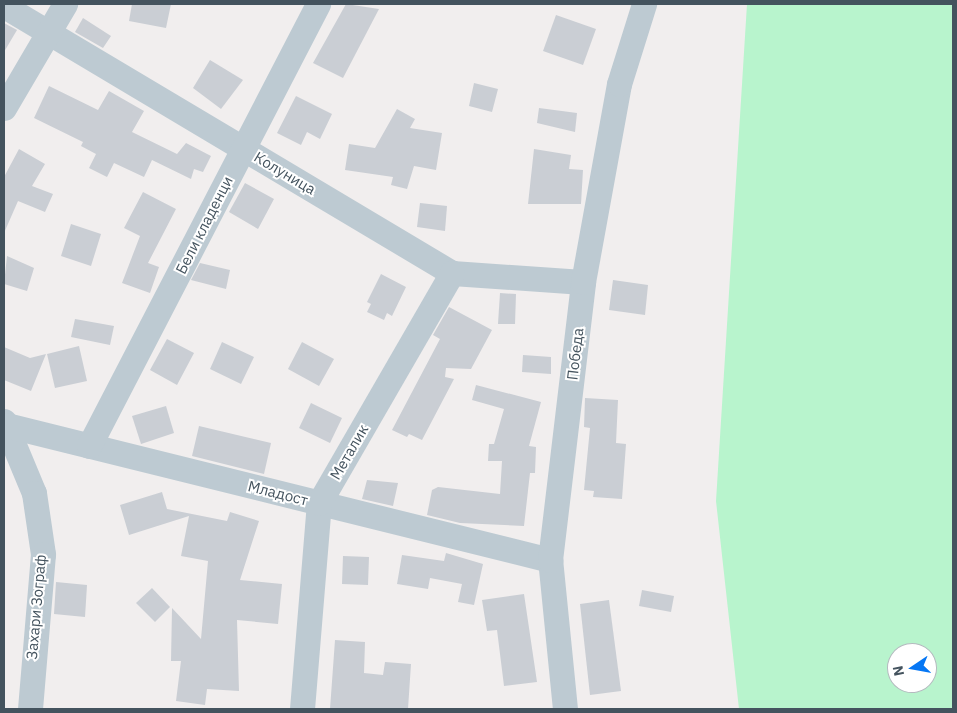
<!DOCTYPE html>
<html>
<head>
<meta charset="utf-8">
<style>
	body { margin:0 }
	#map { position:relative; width:957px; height:713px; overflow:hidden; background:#f1eeee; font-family:"IBM Plex Sans",sans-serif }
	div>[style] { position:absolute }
	.green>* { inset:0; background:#b8f4cd }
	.building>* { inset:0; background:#caced4 }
	.minor>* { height:25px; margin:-12.5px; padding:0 12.5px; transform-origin:12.5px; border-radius:12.5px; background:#bdcad2 }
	span { translate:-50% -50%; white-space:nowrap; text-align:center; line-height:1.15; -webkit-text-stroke:4px #fff; paint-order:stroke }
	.street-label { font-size:15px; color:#44535e }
	.frame { position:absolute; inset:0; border:5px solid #44535e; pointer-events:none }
	.north { position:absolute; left:887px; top:643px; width:50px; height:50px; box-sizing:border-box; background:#fff; border:1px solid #b4babf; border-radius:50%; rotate:258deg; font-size:14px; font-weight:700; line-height:20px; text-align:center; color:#44535e }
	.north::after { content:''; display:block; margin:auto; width:18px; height:22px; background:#0677f4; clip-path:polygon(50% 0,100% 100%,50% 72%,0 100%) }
</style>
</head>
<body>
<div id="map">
	<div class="green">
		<i style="clip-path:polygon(evenodd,747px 4px,953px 4px,953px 709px,739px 709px,716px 501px,747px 4px,897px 653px,927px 653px,927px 683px,897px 683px,897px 653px)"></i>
	</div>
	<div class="building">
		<i style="clip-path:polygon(132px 4px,171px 4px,166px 28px,129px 21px)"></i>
		<i style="clip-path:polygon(346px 4px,379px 9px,343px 78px,313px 63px)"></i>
		<i style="clip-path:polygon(556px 15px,596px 29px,583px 65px,543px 51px)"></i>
		<i style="clip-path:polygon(83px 18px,111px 36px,103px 48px,75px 32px)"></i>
		<i style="clip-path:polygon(4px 23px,17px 30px,4px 52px)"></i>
		<i style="clip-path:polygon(210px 60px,243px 80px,221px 109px,193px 88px)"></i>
		<i style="clip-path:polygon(474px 83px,498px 89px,492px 112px,469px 106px)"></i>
		<i style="clip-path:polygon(49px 86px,98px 110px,109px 91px,144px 111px,132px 132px,177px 154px,186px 143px,211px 156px,203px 172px,194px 169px,191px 179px,152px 160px,144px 177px,114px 163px,107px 177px,89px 168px,96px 154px,81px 146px,83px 142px,34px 118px)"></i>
		<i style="clip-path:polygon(296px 96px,332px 114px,320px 139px,307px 132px,301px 145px,277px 133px)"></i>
		<i style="clip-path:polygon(539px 108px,577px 113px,575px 132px,537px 123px)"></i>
		<i style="clip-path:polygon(397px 109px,415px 119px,410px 128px,442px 133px,436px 170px,414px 166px,407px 189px,391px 185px,393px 177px,345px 170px,349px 144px,375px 148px)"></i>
		<i style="clip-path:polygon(19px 149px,45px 164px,32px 186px,53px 194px,45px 212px,18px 201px,4px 233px,4px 177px)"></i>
		<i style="clip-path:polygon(534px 149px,571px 155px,569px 169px,583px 170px,581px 204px,528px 204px)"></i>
		<i style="clip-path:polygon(245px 183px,274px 199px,258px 229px,229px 212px)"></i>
		<i style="clip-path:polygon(143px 192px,176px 209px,148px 263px,159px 267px,150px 293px,122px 283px,140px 236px,124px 228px)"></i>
		<i style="clip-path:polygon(420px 203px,447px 206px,445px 231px,417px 227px)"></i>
		<i style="clip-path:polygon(71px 224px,101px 234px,91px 266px,61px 256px)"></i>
		<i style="clip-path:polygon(7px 256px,34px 268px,27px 291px,4px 284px)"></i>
		<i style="clip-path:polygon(200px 263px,230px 270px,226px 289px,191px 280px)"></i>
		<i style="clip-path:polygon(381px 274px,406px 287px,392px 316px,387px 313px,384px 320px,367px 312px,371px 304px,367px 302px)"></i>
		<i style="clip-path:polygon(613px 280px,648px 285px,645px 315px,609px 310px)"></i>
		<i style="clip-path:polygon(500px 293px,516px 294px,515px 324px,498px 324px)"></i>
		<i style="clip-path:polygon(449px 307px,492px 330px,471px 369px,446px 368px,445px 377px,454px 379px,422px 440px,409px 434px,407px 437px,392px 430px,440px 339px,433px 335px)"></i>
		<i style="clip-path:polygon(75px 319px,114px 326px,110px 345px,71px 337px)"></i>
		<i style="clip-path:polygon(167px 339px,194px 353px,177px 385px,150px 370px)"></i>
		<i style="clip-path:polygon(222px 342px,254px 357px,241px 384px,210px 369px)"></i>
		<i style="clip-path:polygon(302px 342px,334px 359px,319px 386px,288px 369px)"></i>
		<i style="clip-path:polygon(79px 346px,87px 381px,55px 388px,47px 354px)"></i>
		<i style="clip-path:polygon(4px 347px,30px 358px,46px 354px,31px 391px,4px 380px)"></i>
		<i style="clip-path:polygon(523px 355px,551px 357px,551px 374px,522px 372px)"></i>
		<i style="clip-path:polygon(476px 385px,541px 402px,529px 446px,536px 447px,535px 473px,530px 473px,524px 526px,460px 523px,427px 515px,432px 490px,438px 487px,500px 494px,502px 461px,488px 461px,489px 444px,494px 444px,504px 409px,472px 400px)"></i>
		<i style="clip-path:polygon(585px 398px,618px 400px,616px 443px,626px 444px,622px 499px,593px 497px,594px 491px,584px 490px,590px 428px,584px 427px)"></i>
		<i style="clip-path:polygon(311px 403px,342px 418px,330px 443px,299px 428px)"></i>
		<i style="clip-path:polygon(166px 406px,174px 433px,141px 444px,132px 416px)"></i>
		<i style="clip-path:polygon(199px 426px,271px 443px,264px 474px,192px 456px)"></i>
		<i style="clip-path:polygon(367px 480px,398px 483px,393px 506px,362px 499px)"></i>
		<i style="clip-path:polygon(162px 492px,167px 509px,227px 521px,230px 512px,259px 521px,240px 580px,282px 584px,278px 624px,237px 620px,239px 691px,207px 689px,205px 705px,176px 701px,181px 661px,171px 661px,172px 608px,201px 639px,208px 561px,181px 556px,189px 516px,129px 535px,120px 505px)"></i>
		<i style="clip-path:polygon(446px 553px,483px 564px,474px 605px,458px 602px,462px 584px,430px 578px,428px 589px,397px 584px,402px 555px,444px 561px)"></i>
		<i style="clip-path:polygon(343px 556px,369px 557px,368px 585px,342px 584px)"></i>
		<i style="clip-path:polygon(56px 582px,87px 585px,85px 617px,54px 614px)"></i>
		<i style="clip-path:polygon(152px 588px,170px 607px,155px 622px,136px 603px)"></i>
		<i style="clip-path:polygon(642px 590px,674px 596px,671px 612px,639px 606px)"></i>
		<i style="clip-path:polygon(524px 594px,537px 682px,504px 686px,497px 630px,487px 631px,482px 600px)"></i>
		<i style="clip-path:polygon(609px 600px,621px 691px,590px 695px,580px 604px)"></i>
		<i style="clip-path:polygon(335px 640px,365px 642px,364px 673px,383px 675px,385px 662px,411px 664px,408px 709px,330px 709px)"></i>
	</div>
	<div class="minor">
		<i style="left:4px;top:6px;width:522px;rotate:30.79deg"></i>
		<i style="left:452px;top:273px;width:131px;rotate:3.9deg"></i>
		<i style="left:4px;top:108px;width:121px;rotate:-59.6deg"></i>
		<i style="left:4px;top:421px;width:78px;rotate:67.4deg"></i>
		<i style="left:34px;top:493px;width:62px;rotate:81.6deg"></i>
		<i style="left:43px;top:554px;width:156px;rotate:94.8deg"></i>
		<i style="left:6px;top:425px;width:561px;rotate:13.94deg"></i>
		<i style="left:89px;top:446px;width:498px;rotate:-62.6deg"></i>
		<i style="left:302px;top:709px;width:207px;rotate:-85.3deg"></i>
		<i style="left:319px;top:503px;width:266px;rotate:-60deg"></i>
		<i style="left:565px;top:709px;width:150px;rotate:-95.7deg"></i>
		<i style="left:550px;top:560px;width:280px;rotate:-83.2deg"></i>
		<i style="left:583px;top:282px;width:201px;rotate:-79.7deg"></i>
		<i style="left:619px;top:84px;width:84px;rotate:-72.6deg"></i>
	</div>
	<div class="street-label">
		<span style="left:285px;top:173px;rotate:31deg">Колуница</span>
		<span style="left:204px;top:225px;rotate:-63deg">Бели кладенци</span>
		<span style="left:575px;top:354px;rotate:-83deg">Победа</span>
		<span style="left:349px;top:452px;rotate:-60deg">Металик</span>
		<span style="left:278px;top:493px;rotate:14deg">Младост</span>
		<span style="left:36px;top:607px;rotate:-85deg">Захари Зограф</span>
	</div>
	<div class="frame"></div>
	<div class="north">N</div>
</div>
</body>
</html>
